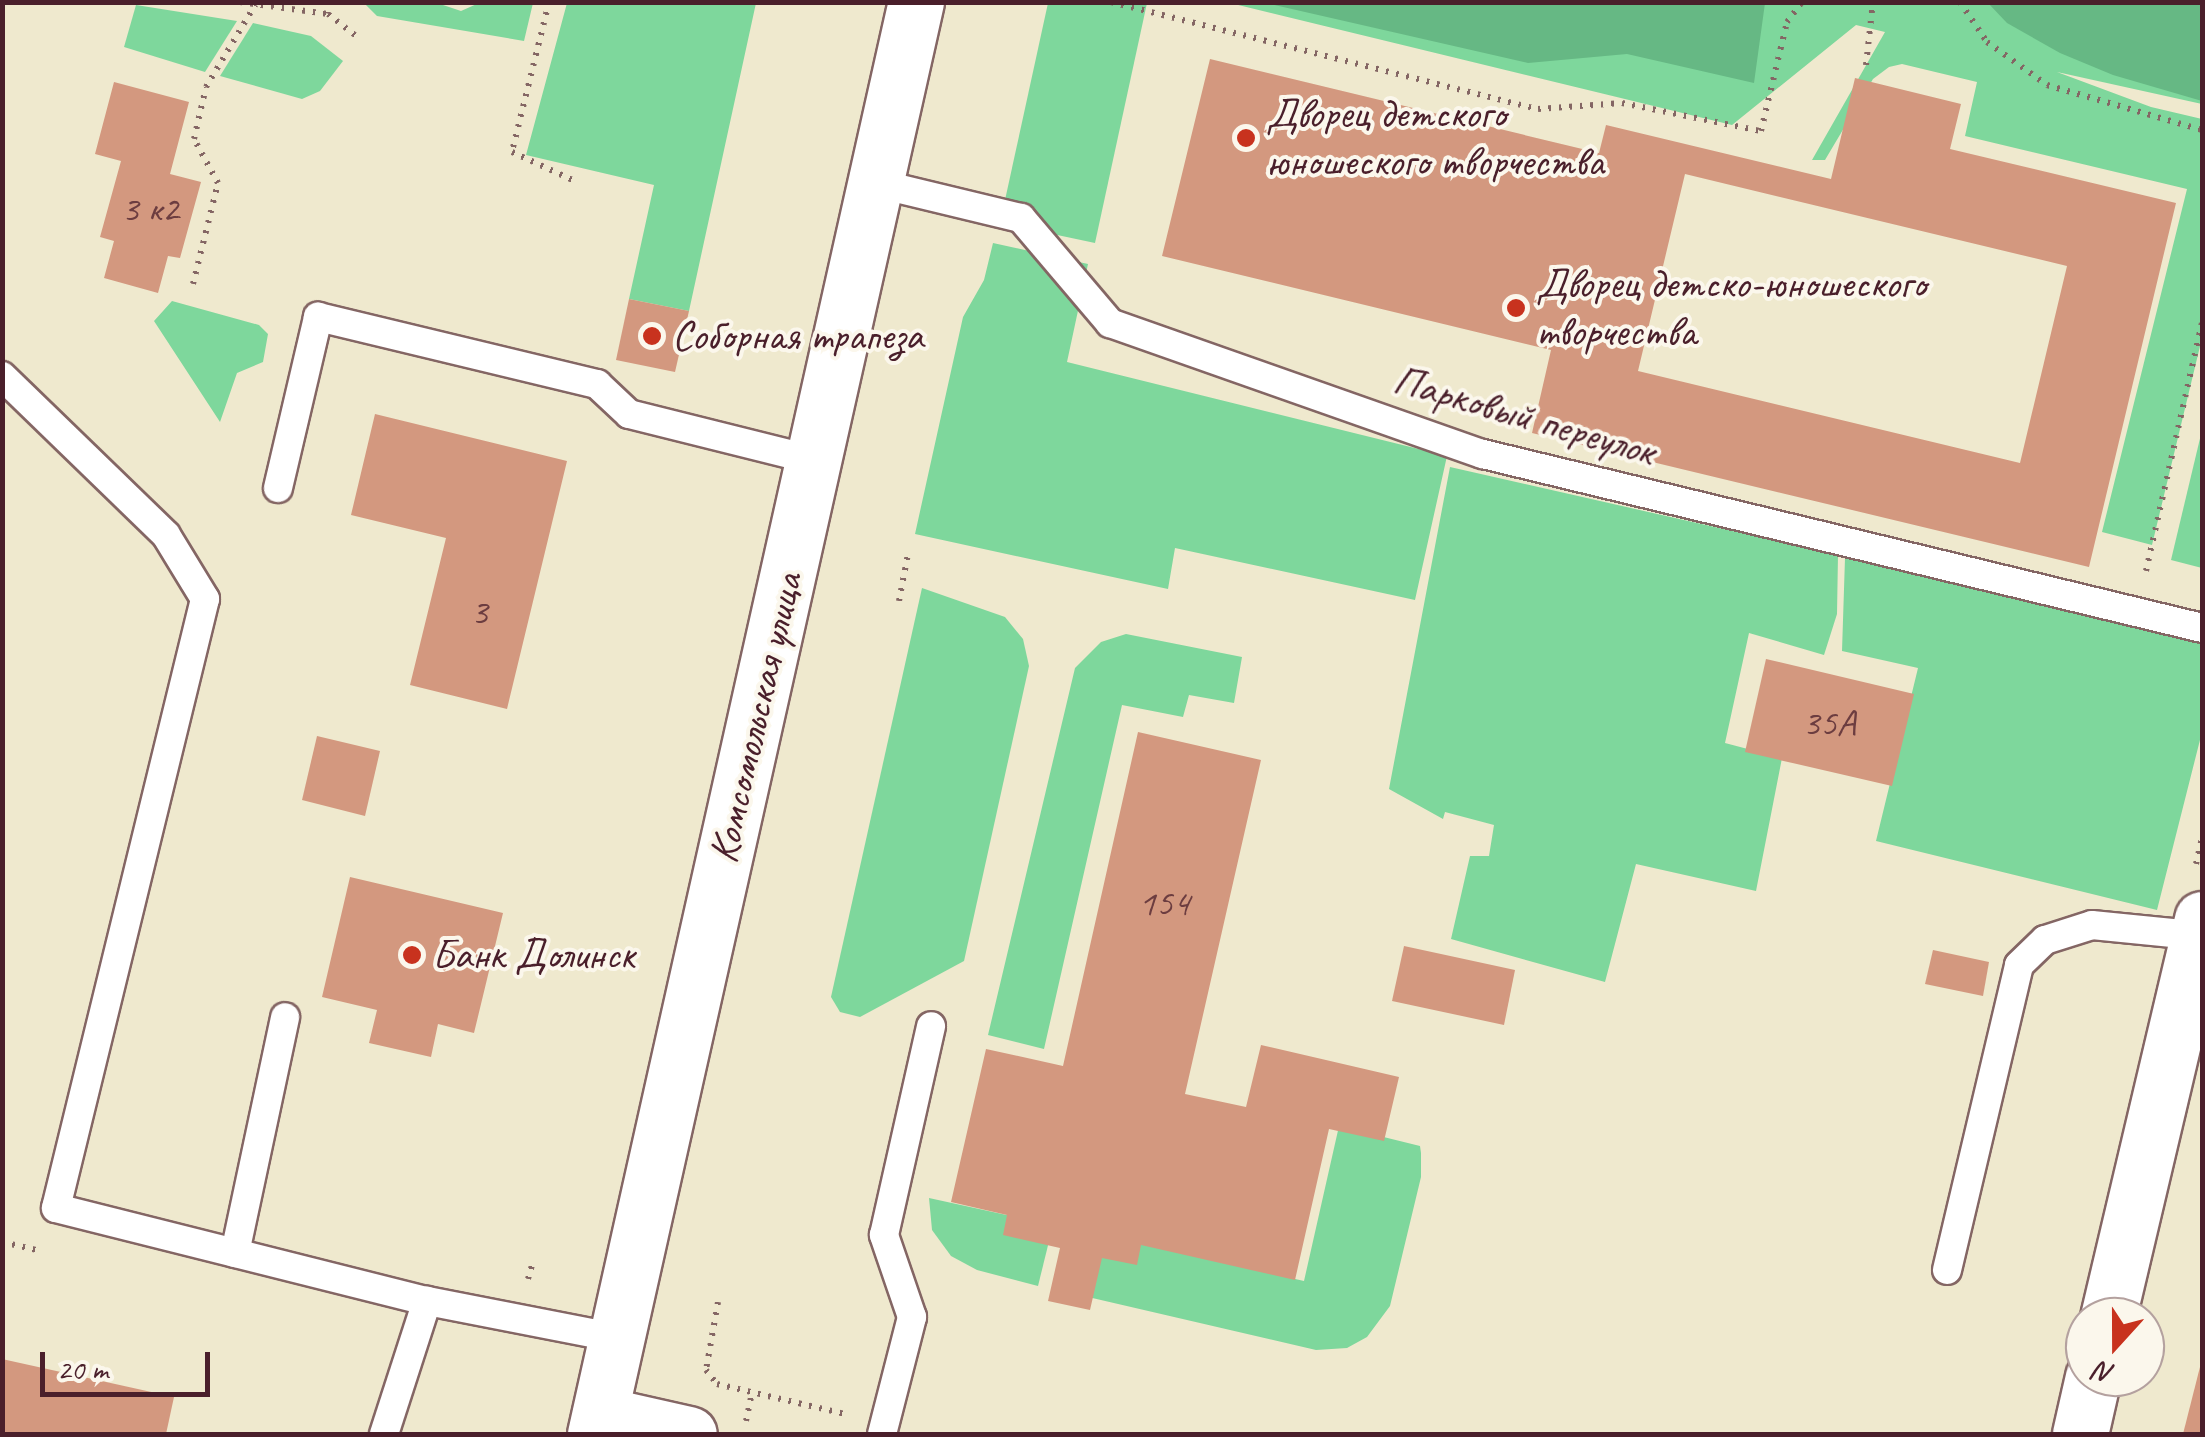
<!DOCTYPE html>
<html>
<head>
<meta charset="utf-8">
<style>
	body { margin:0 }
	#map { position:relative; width:2205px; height:1437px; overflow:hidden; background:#efe9ce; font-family:Caveat,sans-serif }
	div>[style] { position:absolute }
	.green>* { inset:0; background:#7ed79c }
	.forest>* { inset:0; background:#66b884 }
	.building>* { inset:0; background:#d3987f }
	.path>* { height:6px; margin-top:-3px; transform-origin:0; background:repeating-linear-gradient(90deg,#846664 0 2.5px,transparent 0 10.5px) }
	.roads { filter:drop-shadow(2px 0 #846664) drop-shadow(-2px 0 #846664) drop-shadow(0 2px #846664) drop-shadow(0 -2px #846664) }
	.lane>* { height:28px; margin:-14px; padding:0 14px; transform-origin:14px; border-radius:14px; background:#fff }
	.street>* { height:55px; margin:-27.5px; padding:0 27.5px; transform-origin:27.5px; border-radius:27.5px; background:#fff }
	.secondary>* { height:55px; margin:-27.5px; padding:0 27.5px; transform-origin:27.5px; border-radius:27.5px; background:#fff }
	.primary>* { height:55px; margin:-27.5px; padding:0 27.5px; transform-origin:27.5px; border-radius:27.5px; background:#fff }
	.dots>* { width:28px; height:28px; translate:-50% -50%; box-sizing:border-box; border:5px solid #fbf7ec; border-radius:50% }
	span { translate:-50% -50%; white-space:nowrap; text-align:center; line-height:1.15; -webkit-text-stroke:8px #fbf7ec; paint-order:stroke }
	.number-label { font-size:38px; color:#6c3d40 }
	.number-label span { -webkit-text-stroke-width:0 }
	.poi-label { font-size:42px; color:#4a1f2b }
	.left { translate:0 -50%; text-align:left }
	.street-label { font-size:42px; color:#4a1f2b }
	.frame { position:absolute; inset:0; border:5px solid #4a1f2b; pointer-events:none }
	.north { position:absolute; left:2065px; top:1297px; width:100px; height:100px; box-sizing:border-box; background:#fbf7ec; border:2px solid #b4a19f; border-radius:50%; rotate:201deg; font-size:28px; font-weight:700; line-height:40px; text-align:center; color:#4a1f2b }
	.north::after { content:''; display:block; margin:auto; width:35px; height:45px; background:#c8321e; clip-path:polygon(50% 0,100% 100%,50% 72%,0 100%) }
	.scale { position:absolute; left:40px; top:1352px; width:170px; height:45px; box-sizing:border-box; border:5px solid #4a1f2b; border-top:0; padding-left:12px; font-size:30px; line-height:35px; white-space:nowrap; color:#4a1f2b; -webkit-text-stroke:8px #fbf7ec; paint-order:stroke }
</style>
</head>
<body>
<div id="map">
	<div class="green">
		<i style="clip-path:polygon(364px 3px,437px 3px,461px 11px,479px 3px,533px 3px,524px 41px,377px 16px)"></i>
		<i style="clip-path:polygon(567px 3px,756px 3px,689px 311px,629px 299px,654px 185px,526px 155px)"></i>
		<i style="clip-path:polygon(1048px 3px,1147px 3px,1095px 243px,1000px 223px)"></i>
		<i style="clip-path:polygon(1230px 3px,2202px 3px,2202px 104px,2057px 72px,2151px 107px,2202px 119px,2202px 338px,2152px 545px,2102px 532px,2187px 189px,1965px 136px,1977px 82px,1902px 64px,1889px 67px,1873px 79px,1825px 160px,1812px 160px,1885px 32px,1856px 25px,1732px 125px)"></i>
		<i style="clip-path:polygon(136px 5px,237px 21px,205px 72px,124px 47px)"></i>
		<i style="clip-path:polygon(253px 23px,311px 36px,343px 61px,320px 91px,302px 99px,220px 76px)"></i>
		<i style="clip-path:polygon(993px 243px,1088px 264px,1067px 362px,1447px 456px,1415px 600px,1175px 548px,1168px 589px,915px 534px,963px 317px,984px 280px)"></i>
		<i style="clip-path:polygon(172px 301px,259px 325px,268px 334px,263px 362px,237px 373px,220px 422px,154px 321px)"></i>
		<i style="clip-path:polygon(2202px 430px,2202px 568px,2171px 560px)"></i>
		<i style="clip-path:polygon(1450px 467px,1838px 555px,1837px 614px,1824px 655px,1749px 633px,1725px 743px,1782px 758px,1756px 891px,1636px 864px,1605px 982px,1451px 939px,1470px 856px,1489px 856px,1494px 825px,1445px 812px,1443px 819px,1389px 789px)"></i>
		<i style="clip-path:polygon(1845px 558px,2081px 615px,2083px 606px,2197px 640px,2202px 646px,2202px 732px,2157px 910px,1876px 841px,1918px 668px,1842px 651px)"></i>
		<i style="clip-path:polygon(922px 588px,1005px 617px,1023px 639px,1029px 666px,964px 961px,860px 1017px,840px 1012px,831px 997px)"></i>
		<i style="clip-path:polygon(1126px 634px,1242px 657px,1234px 703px,1189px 695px,1183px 717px,1122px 705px,1044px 1049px,988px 1035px,1075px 668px,1101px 642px)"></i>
		<i style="clip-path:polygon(1339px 1126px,1420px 1146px,1421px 1153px,1421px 1177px,1390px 1306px,1367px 1337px,1347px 1348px,1316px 1350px,1088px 1297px,1102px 1235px,1304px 1281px)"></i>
		<i style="clip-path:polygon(929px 1198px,1053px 1225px,1038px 1286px,977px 1270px,951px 1256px,932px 1230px)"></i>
	</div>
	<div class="forest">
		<i style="clip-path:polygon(1266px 3px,1765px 3px,1754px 83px,1627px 54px,1528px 63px)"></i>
		<i style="clip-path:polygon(1988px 3px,2202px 3px,2202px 101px,2113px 75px,2060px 53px,2007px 23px)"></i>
	</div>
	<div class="building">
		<i style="clip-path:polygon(evenodd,1210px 59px,1599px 153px,1606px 125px,1831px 179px,1855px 78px,1961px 104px,1950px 149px,2176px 203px,2089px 567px,1532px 433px,1551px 350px,1162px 256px,1210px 59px,1685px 174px,2067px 266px,2020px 463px,1638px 371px,1685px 174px)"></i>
		<i style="clip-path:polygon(114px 82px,189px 102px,170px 174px,201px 182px,180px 258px,168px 256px,158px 293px,104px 278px,114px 241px,100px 237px,121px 161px,95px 154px)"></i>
		<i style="clip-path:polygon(629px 299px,689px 311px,675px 372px,616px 360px)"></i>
		<i style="clip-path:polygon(375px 414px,567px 461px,507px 709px,410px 685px,446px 538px,351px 515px)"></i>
		<i style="clip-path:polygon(1766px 659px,1914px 694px,1892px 786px,1745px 752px)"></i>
		<i style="clip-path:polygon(1138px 732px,1261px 760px,1185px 1094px,1246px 1107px,1261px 1045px,1399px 1077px,1384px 1141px,1329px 1129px,1295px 1280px,1141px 1245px,1137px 1265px,1102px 1258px,1090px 1310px,1048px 1301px,1060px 1248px,1003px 1235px,1007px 1215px,951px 1202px,986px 1049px,1063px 1066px)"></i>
		<i style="clip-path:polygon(317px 736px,380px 751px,365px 816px,302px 800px)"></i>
		<i style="clip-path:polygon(350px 877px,503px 913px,474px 1033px,438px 1024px,431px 1057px,369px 1043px,377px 1010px,322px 997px)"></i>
		<i style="clip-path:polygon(1404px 946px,1515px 970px,1504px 1025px,1392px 1001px)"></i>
		<i style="clip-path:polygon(1933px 950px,1989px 962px,1983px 996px,1925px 984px)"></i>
		<i style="clip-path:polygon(2px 1359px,174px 1397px,166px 1434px,2px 1434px)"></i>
		<i style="clip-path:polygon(2201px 1363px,2202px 1434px,2183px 1434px)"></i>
	</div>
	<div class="path">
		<i style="left:240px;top:2px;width:89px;rotate:7.8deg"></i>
		<i style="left:331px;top:2px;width:12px;rotate:104deg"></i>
		<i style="left:328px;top:14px;width:41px;rotate:38deg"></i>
		<i style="left:549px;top:2px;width:154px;rotate:103.9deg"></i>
		<i style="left:512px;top:152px;width:72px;rotate:24.8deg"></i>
		<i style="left:1111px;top:2px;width:440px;rotate:14.1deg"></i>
		<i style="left:1538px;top:109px;width:84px;rotate:-4.1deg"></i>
		<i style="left:1622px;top:103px;width:142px;rotate:11.4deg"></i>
		<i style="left:1761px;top:131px;width:112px;rotate:-76.6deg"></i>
		<i style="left:1787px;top:22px;width:25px;rotate:-53deg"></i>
		<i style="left:1960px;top:2px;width:48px;rotate:56deg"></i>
		<i style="left:1987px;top:42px;width:74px;rotate:35.6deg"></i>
		<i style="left:2047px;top:85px;width:161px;rotate:16.2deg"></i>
		<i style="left:1866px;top:65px;width:63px;rotate:-83.7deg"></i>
		<i style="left:193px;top:284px;width:104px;rotate:-76.1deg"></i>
		<i style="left:218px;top:183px;width:50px;rotate:-118.6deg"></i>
		<i style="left:194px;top:139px;width:53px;rotate:-77deg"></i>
		<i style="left:206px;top:87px;width:96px;rotate:-59.1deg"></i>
		<i style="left:2146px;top:571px;width:254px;rotate:-77.3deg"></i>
		<i style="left:899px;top:601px;width:48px;rotate:-79.2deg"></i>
		<i style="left:2196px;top:864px;width:28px;rotate:-77deg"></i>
		<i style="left:2px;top:1242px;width:36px;rotate:13deg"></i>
		<i style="left:528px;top:1279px;width:19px;rotate:-74deg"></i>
		<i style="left:718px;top:1302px;width:69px;rotate:100deg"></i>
		<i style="left:706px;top:1370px;width:18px;rotate:52deg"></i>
		<i style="left:717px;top:1384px;width:131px;rotate:13.2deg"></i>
		<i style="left:746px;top:1421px;width:29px;rotate:-78deg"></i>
	</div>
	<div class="roads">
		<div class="lane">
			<i style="left:875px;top:183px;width:150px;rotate:13.5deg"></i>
			<i style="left:1021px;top:218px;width:138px;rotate:49.7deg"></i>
			<i style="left:1110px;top:323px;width:395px;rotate:19.4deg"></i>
			<i style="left:1483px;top:454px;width:740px;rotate:13.6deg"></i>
			<i style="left:2px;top:376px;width:228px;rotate:44.1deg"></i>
			<i style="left:166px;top:535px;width:75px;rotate:58.6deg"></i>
			<i style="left:205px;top:599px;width:627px;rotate:103.75deg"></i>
			<i style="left:56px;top:1208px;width:382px;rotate:14.1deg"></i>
			<i style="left:427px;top:1301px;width:194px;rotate:11deg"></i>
			<i style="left:278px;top:488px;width:176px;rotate:-76.8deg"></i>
			<i style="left:318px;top:317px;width:287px;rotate:13.5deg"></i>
			<i style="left:597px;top:384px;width:44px;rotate:43.2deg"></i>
			<i style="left:629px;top:414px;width:190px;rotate:14deg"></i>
			<i style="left:235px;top:1253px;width:241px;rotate:-78deg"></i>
			<i style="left:1947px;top:1270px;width:313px;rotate:-76.7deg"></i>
			<i style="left:2019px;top:965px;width:36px;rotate:-44deg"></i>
			<i style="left:2045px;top:940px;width:49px;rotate:-17.7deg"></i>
			<i style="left:2092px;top:925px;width:111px;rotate:5.7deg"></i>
			<i style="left:384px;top:1434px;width:140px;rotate:-72.1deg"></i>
			<i style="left:882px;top:1434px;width:121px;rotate:-75.6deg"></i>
			<i style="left:912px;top:1317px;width:87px;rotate:-108.9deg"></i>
			<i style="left:884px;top:1235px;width:214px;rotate:-77.3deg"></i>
		</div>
		<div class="street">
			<i style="left:2108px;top:1317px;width:409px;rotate:-76.7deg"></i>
			<i style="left:2080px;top:1434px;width:58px;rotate:-77.2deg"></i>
		</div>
		<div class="secondary">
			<i style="left:600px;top:1414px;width:91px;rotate:12.7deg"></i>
		</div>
		<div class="primary">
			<i style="left:595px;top:1434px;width:1468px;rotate:-77.37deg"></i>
		</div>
	</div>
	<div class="dots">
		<i style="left:1246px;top:138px;background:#c8321e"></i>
		<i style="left:1516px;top:308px;background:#c8321e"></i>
		<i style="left:652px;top:336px;background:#c8321e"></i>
		<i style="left:412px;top:955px;background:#c8321e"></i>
	</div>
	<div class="number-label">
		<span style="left:150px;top:209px">3 к2</span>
		<span style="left:479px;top:612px">3</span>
		<span style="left:1829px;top:723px">35А</span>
		<span style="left:1164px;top:903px">154</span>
	</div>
	<div class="poi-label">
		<span class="left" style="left:1266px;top:138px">Дворец детского<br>юношеского творчества</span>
		<span class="left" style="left:1536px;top:308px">Дворец детско-юношеского<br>творчества</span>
		<span class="left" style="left:672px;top:336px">Соборная трапеза</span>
		<span class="left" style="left:432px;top:955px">Банк Долинск</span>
	</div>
	<div class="street-label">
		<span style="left:1524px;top:416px;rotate:16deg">Парковый переулок</span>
		<span style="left:756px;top:718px;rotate:-77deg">Комсомольская улица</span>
	</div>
	<div class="frame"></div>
	<div class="north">N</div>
	<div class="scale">20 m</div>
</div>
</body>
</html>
